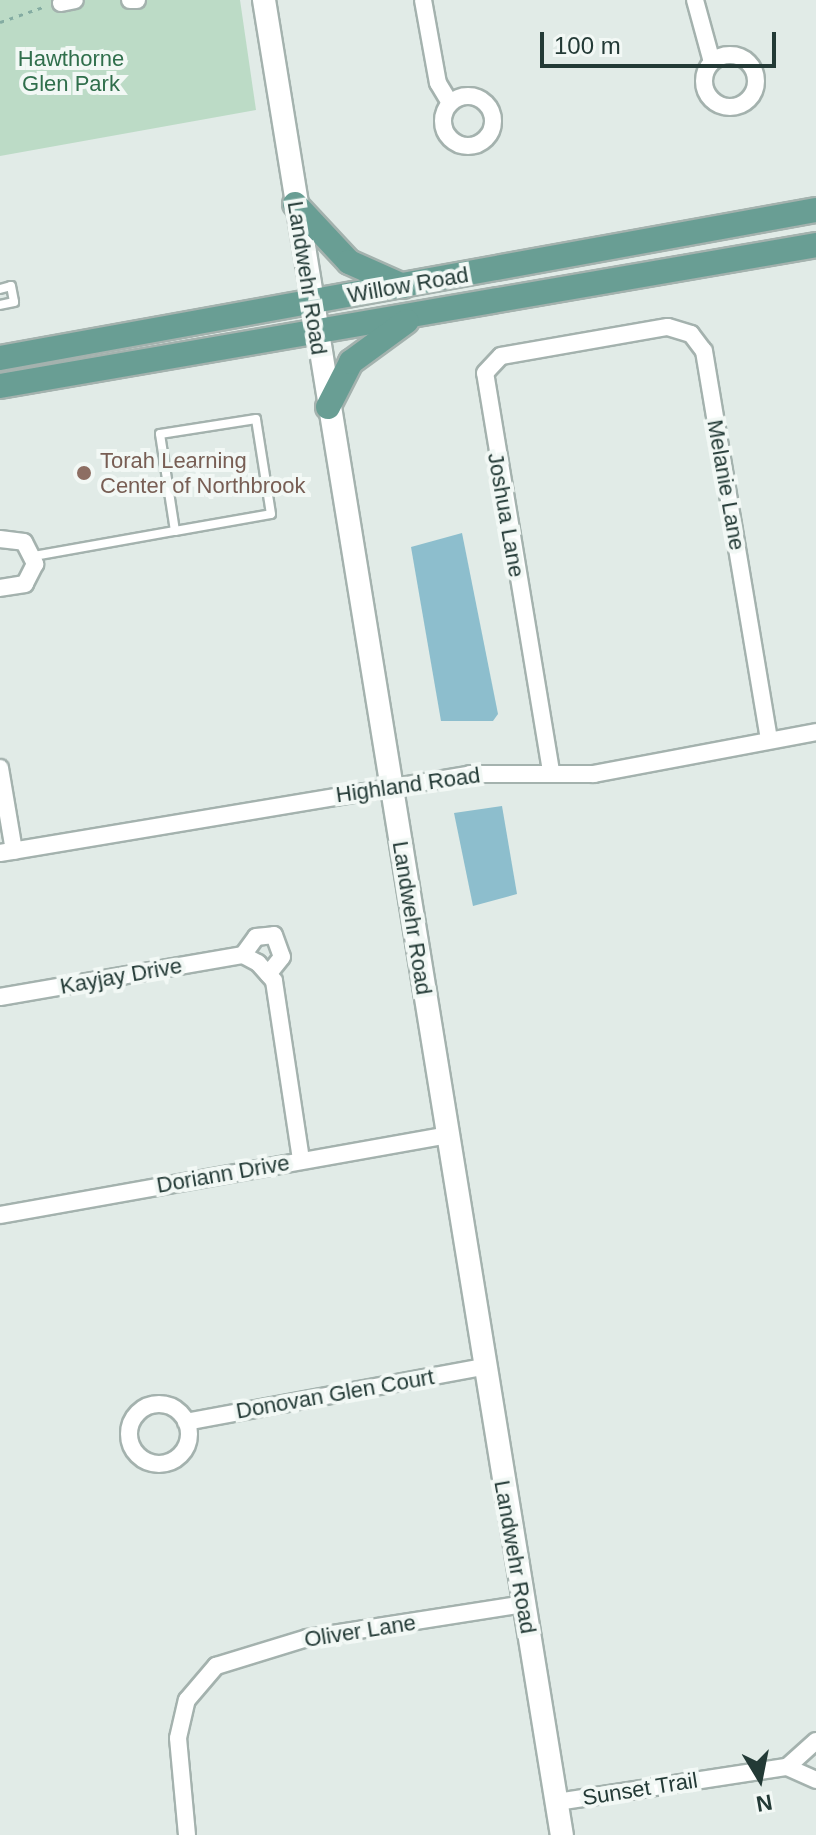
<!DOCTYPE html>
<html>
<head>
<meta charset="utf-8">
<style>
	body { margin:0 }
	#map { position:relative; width:816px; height:1835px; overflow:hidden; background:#e1ebe7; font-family:Arial,sans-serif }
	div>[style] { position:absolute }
	.green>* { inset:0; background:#bcdbc6 }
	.water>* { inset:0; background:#8dbecd }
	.path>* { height:3px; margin-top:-1.5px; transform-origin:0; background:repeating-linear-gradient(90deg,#84aca2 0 4px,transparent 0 10px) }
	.roads { filter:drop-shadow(2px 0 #a4b2ae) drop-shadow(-2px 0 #a4b2ae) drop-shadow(0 2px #a4b2ae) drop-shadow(0 -2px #a4b2ae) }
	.service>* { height:8px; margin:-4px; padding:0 4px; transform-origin:4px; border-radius:4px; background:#fff }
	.minor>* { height:16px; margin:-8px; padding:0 8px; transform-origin:8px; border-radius:8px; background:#fff }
	.minor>.ring { margin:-8px; padding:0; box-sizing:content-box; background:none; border:16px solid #fff; border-radius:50% }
	.secondary>* { height:22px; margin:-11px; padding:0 11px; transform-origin:11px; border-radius:11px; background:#fff }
	.primary>* { height:24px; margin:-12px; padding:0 12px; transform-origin:12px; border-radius:12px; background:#699e94 }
	.dots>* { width:22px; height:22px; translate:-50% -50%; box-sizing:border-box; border:4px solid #f2f8f5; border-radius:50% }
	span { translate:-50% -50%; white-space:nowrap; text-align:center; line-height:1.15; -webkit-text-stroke:8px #f2f8f5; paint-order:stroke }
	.park-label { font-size:22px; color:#306f4c }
	.street-label { font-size:22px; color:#233a36 }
	.education-label { font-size:22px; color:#785e54 }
	.left { translate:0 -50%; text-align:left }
	.north { position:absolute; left:720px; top:1739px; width:80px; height:80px; -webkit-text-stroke:6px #f2f8f5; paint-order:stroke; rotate:170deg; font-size:22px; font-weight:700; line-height:32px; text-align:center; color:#233a36 }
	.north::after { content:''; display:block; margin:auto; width:28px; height:36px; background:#233a36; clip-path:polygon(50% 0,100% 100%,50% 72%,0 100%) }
	.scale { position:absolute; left:540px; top:32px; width:236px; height:36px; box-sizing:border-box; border:4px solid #233a36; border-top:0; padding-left:10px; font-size:24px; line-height:28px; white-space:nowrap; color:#233a36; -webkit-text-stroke:6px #f2f8f5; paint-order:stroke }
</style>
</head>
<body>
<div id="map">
	<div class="green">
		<i style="clip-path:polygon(0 0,240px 0,256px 110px,0 156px)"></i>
	</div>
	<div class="water">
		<i style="clip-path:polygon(462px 533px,498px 714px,493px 721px,441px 721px,411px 547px)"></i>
		<i style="clip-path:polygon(502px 806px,517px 894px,473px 906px,454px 813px)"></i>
	</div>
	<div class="path">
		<i style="left:0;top:22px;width:49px;rotate:-19.2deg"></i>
	</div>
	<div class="roads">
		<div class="service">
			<i style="left:0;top:289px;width:11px;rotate:-15deg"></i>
			<i style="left:11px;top:286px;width:16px;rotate:79deg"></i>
			<i style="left:14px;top:302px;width:14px;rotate:168deg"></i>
			<i style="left:34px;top:556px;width:143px;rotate:-10.1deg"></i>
			<i style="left:175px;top:531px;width:97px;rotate:-10deg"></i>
			<i style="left:271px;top:514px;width:96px;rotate:-99deg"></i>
			<i style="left:256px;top:419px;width:97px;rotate:171.1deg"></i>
			<i style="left:160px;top:434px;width:98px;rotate:81.2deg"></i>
		</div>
		<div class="minor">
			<i style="left:130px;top:0;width:7px"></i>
			<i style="left:423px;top:0;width:84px;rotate:79.8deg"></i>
			<i style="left:438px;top:83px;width:23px;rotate:59deg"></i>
			<i style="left:695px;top:0;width:64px;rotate:74.7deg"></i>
			<i style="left:61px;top:3px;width:14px;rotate:-12deg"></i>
			<i class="ring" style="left:704px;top:55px;width:36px;height:36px"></i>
			<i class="ring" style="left:443px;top:96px;width:34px;height:34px"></i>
			<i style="left:0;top:539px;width:24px;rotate:7deg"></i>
			<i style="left:24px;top:542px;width:25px;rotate:63deg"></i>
			<i style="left:35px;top:564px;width:22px;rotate:117deg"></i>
			<i style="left:25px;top:584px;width:25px;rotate:171deg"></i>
			<i style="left:0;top:768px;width:84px;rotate:80.4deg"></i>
			<i style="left:551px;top:771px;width:403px;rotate:-99.4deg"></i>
			<i style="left:485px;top:373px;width:23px;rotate:-47deg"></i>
			<i style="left:501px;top:356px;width:169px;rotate:-9.9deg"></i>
			<i style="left:668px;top:327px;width:24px;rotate:17deg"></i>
			<i style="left:691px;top:334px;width:21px;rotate:53deg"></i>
			<i style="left:704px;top:351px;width:393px;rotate:80.5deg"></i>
			<i style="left:0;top:853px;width:477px;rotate:-9.5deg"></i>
			<i style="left:470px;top:774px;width:124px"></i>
			<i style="left:594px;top:774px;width:226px;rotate:-10.7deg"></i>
			<i style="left:243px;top:955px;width:22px;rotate:-54deg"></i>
			<i style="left:256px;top:937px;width:18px;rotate:-6deg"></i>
			<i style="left:274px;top:935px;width:23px;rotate:70deg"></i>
			<i style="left:282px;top:957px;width:22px;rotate:129deg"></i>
			<i style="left:0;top:997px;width:247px;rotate:-9.8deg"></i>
			<i style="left:243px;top:955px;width:17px;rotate:28deg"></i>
			<i style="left:258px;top:963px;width:24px;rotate:48deg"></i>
			<i style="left:274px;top:981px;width:181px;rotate:81.4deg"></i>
			<i style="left:0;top:1215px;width:454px;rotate:-10.1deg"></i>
			<i class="ring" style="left:129px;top:1404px;width:44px;height:44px"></i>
			<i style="left:186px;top:1422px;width:302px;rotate:-10.5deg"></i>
			<i style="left:787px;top:1767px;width:39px;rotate:-42deg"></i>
			<i style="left:557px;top:1802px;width:233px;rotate:-8.7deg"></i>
			<i style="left:787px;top:1767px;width:32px;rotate:24deg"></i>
			<i style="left:187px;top:1835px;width:97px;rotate:-95.3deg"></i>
			<i style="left:178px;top:1738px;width:39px;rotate:-77deg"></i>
			<i style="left:187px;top:1700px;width:45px;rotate:-49.5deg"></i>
			<i style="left:216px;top:1666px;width:95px;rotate:-17.1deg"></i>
			<i style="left:307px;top:1638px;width:219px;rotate:-8.9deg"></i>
		</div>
		<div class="secondary">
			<i style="left:264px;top:0;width:1859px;rotate:80.78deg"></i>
		</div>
		<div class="primary">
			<i style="left:295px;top:204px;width:79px;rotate:47deg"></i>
			<i style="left:349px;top:262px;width:59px;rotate:24deg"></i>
			<i style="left:0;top:358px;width:829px;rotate:-10.28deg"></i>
			<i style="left:0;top:386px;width:828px;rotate:-9.8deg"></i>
			<i style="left:328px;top:407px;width:51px;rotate:-62.9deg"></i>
			<i style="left:351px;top:362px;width:69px;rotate:-36.2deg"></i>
		</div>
	</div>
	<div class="dots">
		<i style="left:84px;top:473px;background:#8d6e63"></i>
	</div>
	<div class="park-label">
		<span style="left:71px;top:71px">Hawthorne<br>Glen Park</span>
	</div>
	<div class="street-label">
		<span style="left:307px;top:278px;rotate:81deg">Landwehr Road</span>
		<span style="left:408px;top:285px;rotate:-10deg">Willow Road</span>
		<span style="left:726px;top:485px;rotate:80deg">Melanie Lane</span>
		<span style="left:506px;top:515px;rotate:80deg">Joshua Lane</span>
		<span style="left:408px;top:785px;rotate:-8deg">Highland Road</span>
		<span style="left:412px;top:918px;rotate:81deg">Landwehr Road</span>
		<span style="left:121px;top:976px;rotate:-10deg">Kayjay Drive</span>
		<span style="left:223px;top:1174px;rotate:-10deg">Doriann Drive</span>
		<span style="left:335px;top:1394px;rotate:-10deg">Donovan Glen Court</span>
		<span style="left:515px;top:1557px;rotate:80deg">Landwehr Road</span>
		<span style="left:360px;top:1631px;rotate:-9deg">Oliver Lane</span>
		<span style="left:640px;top:1789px;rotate:-9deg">Sunset Trail</span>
	</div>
	<div class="education-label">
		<span class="left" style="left:100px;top:473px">Torah Learning<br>Center of Northbrook</span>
	</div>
	<div class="north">N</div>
	<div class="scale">100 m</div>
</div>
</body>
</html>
